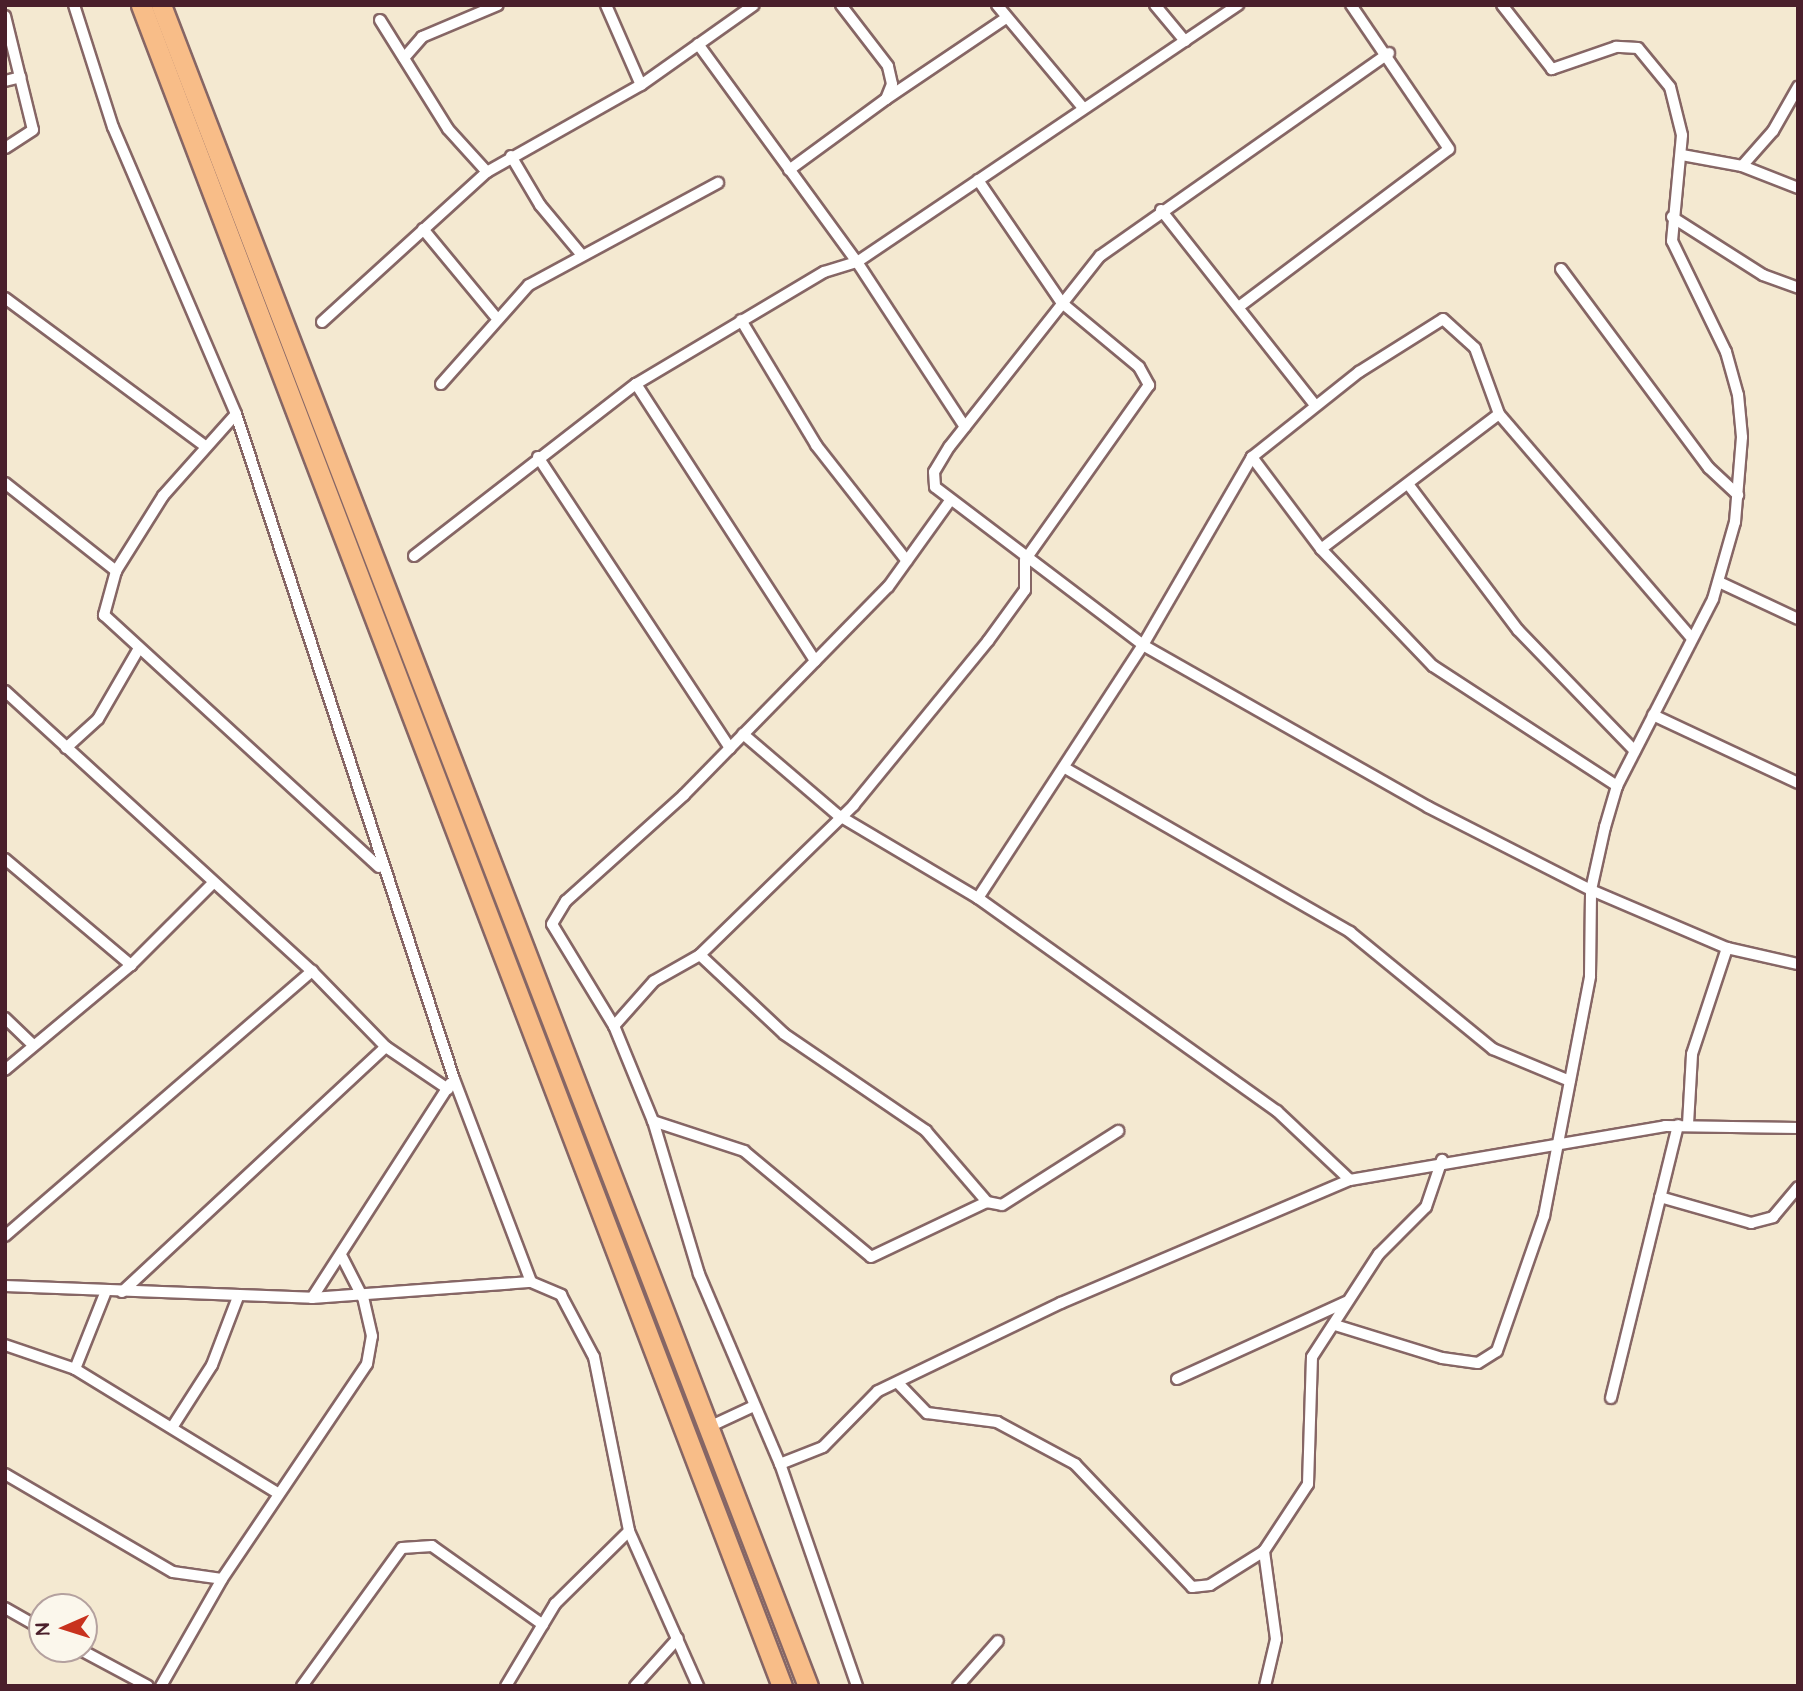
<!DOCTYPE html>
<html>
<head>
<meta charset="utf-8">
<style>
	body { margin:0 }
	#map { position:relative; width:1803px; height:1691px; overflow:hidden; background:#f4e9d1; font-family:"Architects Daughter",sans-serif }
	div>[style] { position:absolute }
	.roads { filter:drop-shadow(2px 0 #866665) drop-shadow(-2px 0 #866665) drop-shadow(0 2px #866665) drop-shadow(0 -2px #866665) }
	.street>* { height:10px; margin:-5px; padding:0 5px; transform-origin:5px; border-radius:5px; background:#fff }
	.highway>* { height:19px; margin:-9.5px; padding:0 9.5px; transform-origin:9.5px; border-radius:9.5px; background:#f8bd88 }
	span { translate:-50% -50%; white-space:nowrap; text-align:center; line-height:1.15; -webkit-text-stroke:7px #fbf7ec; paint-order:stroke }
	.frame { position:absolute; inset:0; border:7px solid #4a1f2b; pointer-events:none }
	.north { position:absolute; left:28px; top:1593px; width:70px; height:70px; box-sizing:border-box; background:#fbf7ec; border:2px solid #b4a19f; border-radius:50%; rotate:267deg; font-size:19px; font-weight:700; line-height:28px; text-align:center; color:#4a1f2b }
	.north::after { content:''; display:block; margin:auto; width:24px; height:32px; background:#c8321e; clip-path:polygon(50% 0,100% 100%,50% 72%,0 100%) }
</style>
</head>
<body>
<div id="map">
	<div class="roads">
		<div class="street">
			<i style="left:74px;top:5px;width:128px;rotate:72.3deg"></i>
			<i style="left:113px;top:127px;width:312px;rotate:66.8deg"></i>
			<i style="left:236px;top:414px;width:700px;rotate:71.85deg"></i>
			<i style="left:454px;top:1079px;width:217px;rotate:69.2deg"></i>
			<i style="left:531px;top:1282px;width:33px;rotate:23deg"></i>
			<i style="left:561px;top:1295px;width:70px;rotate:62deg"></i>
			<i style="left:594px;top:1357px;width:177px;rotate:78.6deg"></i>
			<i style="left:629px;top:1531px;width:170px;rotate:66deg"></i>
			<i style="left:606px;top:5px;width:87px;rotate:66.4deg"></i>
			<i style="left:997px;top:5px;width:134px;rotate:50.1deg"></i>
			<i style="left:1155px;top:5px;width:47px;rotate:50.2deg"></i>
			<i style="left:5px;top:16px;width:117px;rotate:76.2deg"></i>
			<i style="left:33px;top:130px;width:33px;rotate:147deg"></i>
			<i style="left:380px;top:20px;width:128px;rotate:58deg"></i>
			<i style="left:448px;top:129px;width:58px;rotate:47.8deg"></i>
			<i style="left:698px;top:44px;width:270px;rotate:53.9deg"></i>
			<i style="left:857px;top:262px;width:197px;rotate:56.8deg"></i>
			<i style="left:1389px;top:53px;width:353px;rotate:144.9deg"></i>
			<i style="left:1100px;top:256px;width:243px;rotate:128.3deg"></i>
			<i style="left:949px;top:447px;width:29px;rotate:121deg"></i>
			<i style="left:934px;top:472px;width:15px;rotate:86deg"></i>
			<i style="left:935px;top:487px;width:261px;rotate:37.2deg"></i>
			<i style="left:1143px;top:645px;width:328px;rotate:29.6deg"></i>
			<i style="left:1428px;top:807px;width:183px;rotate:27deg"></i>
			<i style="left:1591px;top:890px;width:148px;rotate:23.1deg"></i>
			<i style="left:1727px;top:948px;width:73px;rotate:12.7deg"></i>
			<i style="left:404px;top:58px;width:28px;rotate:-49deg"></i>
			<i style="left:422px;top:37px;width:82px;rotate:-22.8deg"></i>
			<i style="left:5px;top:81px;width:16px;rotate:-14deg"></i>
			<i style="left:886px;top:99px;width:145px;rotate:-34deg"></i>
			<i style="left:1682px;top:155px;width:61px;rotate:10.4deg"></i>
			<i style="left:1742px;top:166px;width:60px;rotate:21.4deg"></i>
			<i style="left:511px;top:156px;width:57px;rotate:59.4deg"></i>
			<i style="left:540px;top:205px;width:64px;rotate:50.1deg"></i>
			<i style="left:1742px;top:166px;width:47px;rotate:-48.5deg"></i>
			<i style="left:1773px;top:131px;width:51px;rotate:-60.4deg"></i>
			<i style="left:789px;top:170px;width:120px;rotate:-36.2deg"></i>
			<i style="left:886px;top:99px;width:16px;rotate:-68deg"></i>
			<i style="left:892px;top:84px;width:18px;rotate:-103deg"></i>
			<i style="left:888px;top:66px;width:77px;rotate:-127.6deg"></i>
			<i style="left:978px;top:180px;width:149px;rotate:55.7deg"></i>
			<i style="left:1062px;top:303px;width:100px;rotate:39.7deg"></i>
			<i style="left:1139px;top:367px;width:21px;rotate:61deg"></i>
			<i style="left:1149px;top:385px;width:214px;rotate:125.3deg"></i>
			<i style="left:1025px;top:560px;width:30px;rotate:90deg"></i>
			<i style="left:1025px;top:590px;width:63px;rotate:126deg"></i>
			<i style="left:988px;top:641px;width:212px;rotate:129.3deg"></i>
			<i style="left:854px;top:805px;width:215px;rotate:135.8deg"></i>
			<i style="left:700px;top:955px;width:115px;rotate:43.2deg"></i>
			<i style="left:784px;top:1034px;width:172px;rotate:34.3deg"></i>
			<i style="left:926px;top:1131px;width:94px;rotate:49.3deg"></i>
			<i style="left:1161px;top:210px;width:248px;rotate:51.7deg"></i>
			<i style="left:1672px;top:217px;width:108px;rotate:32.5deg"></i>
			<i style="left:1763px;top:275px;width:37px;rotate:20deg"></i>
			<i style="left:423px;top:229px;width:113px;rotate:50.4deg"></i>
			<i style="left:1561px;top:269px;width:248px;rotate:53.4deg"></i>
			<i style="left:1709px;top:468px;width:40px;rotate:43deg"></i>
			<i style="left:5px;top:298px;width:249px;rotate:36.5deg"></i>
			<i style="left:1240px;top:306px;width:261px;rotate:-36.9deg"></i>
			<i style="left:1449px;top:149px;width:174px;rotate:-124.2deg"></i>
			<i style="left:741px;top:320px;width:146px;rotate:59deg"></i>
			<i style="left:816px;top:445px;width:147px;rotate:51.9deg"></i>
			<i style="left:322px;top:322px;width:223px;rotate:-42.3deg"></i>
			<i style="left:487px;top:172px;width:177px;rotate:-29.5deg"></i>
			<i style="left:641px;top:85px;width:138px;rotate:-35.3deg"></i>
			<i style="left:441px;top:384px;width:132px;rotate:-48.4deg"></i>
			<i style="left:529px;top:285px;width:215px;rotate:-28.4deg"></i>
			<i style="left:636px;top:384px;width:330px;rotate:57.1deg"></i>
			<i style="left:236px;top:414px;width:110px;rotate:131.7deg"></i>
			<i style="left:163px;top:496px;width:89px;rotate:122.1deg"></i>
			<i style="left:116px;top:571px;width:46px;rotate:105.3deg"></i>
			<i style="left:104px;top:615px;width:373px;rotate:42.5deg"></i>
			<i style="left:538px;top:457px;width:349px;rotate:56.6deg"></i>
			<i style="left:1252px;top:457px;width:115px;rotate:53.1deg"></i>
			<i style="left:1321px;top:549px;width:162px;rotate:46.3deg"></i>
			<i style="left:1433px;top:666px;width:220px;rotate:33.1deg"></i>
			<i style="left:5px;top:483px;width:142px;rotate:38.4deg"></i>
			<i style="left:1408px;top:484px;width:183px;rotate:53deg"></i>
			<i style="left:1518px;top:630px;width:168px;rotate:46deg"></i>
			<i style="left:1321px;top:549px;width:223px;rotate:-37.2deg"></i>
			<i style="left:414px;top:556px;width:281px;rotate:-37.8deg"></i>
			<i style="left:636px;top:384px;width:219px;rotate:-30.8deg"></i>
			<i style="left:824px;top:272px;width:34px;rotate:-17deg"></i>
			<i style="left:857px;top:262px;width:460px;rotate:-34deg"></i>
			<i style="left:1719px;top:582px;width:87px;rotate:25.1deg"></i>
			<i style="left:5px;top:691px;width:416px;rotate:42.4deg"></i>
			<i style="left:312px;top:971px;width:106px;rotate:45.8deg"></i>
			<i style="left:386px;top:1047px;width:75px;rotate:34.1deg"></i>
			<i style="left:1653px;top:715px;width:160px;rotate:25.1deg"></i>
			<i style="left:743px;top:734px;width:125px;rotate:40.5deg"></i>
			<i style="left:838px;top:815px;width:163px;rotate:30.7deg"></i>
			<i style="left:978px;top:898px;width:367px;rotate:35.5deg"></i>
			<i style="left:1277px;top:1111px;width:100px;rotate:43.4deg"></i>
			<i style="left:66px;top:748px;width:43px;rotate:-42.2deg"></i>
			<i style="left:98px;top:719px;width:80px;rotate:-59.9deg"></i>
			<i style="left:1065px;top:768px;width:329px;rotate:29.9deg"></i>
			<i style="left:1350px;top:932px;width:185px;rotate:39.3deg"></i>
			<i style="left:1493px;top:1049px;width:83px;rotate:22.6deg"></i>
			<i style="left:5px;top:859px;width:165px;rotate:40.1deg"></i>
			<i style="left:978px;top:898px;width:302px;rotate:-56.9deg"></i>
			<i style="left:1143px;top:645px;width:217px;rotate:-59.9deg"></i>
			<i style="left:1252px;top:457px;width:137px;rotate:-38.5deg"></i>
			<i style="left:1359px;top:372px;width:99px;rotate:-32.2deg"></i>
			<i style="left:1443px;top:319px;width:43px;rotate:42.2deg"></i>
			<i style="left:1475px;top:348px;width:70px;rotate:70deg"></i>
			<i style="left:1499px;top:414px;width:294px;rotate:49.3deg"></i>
			<i style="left:5px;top:1018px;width:37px;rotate:44deg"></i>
			<i style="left:614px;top:1026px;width:60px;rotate:-48.4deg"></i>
			<i style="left:654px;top:981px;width:53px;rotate:-29.5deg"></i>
			<i style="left:5px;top:1070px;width:164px;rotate:-39.8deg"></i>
			<i style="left:131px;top:965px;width:116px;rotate:-45deg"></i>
			<i style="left:653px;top:1121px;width:96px;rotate:18.2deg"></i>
			<i style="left:744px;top:1151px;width:165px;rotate:39.8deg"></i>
			<i style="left:871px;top:1257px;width:128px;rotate:-25.4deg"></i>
			<i style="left:987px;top:1202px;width:15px;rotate:11deg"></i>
			<i style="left:1002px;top:1205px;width:138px;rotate:-32.5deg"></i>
			<i style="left:1688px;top:1124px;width:70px;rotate:-86.7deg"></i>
			<i style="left:1692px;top:1054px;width:112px;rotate:-71.7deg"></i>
			<i style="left:1660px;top:1197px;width:95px;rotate:15.9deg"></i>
			<i style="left:1751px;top:1223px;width:23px;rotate:-15deg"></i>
			<i style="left:1773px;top:1217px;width:39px;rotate:-50deg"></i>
			<i style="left:5px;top:1236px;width:406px;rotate:-40.8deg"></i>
			<i style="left:5px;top:1286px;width:307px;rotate:2.2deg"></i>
			<i style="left:312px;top:1298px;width:220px;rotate:-4.2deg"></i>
			<i style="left:122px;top:1292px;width:360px;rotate:-42.9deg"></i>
			<i style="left:312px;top:1298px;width:255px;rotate:-57.2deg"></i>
			<i style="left:1335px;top:1325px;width:112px;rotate:17.1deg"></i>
			<i style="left:1442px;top:1358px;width:36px;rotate:8deg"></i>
			<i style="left:1478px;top:1363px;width:22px;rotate:-32deg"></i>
			<i style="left:1497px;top:1351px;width:143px;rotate:-70.8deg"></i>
			<i style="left:1544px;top:1216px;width:244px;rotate:-79.1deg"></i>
			<i style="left:1590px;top:976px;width:86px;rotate:-89.3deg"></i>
			<i style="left:1591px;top:890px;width:65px;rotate:-77.5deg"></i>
			<i style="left:1605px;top:827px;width:43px;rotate:-73.7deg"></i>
			<i style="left:1617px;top:786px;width:210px;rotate:-62.8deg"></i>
			<i style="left:1713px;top:599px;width:80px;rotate:-74.1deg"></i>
			<i style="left:1735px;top:522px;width:85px;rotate:-85.3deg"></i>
			<i style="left:1742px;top:437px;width:42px;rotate:-95.4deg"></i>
			<i style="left:1738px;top:395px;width:45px;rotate:-105.6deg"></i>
			<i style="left:1726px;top:352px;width:123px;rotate:-115.9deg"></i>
			<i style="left:1672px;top:241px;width:106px;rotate:-84.6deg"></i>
			<i style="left:1682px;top:135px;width:49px;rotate:-104deg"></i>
			<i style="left:1670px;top:87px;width:50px;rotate:-129.4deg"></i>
			<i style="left:1638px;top:48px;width:22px;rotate:-177deg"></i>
			<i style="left:1616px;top:47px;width:68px;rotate:161deg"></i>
			<i style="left:1552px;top:69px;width:81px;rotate:-128deg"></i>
			<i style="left:5px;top:1345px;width:74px;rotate:18.9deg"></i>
			<i style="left:75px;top:1369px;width:237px;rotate:31.5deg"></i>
			<i style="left:75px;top:1369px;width:84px;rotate:-68.3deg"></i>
			<i style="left:1177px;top:1379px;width:186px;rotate:-24.5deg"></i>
			<i style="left:898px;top:1383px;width:42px;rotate:46deg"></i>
			<i style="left:927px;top:1413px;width:71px;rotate:7.3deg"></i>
			<i style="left:997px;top:1422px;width:89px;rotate:28.3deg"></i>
			<i style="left:1075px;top:1464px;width:170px;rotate:46.4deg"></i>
			<i style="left:1192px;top:1587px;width:18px;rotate:-6deg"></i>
			<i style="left:1210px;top:1585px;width:64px;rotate:-32.2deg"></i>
			<i style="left:1611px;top:1398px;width:281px;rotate:-76.2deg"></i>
			<i style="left:173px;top:1426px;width:72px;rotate:-57.4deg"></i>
			<i style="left:212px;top:1365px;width:73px;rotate:-69.1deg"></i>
			<i style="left:711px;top:1426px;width:45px;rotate:-24.9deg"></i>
			<i style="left:780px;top:1464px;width:46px;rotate:-21.6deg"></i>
			<i style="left:823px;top:1447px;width:78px;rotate:-45.5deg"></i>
			<i style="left:878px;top:1391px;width:203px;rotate:-25.7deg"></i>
			<i style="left:1061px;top:1303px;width:314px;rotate:-23.1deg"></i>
			<i style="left:1350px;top:1180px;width:320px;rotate:-9.7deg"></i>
			<i style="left:1665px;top:1126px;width:133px;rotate:0.9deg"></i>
			<i style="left:5px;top:1474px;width:194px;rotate:30.3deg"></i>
			<i style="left:173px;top:1572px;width:49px;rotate:8.1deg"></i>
			<i style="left:5px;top:1608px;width:43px;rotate:29.6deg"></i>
			<i style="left:79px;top:1649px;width:78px;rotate:28.2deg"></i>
			<i style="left:161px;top:1686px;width:123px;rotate:-60.3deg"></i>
			<i style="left:222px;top:1579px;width:259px;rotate:-56deg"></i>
			<i style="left:367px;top:1364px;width:28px;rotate:-80deg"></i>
			<i style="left:372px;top:1336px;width:39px;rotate:-103deg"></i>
			<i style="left:363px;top:1298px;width:46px;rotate:-117.1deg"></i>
			<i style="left:302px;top:1686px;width:170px;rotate:-54.1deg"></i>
			<i style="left:402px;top:1548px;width:30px;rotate:-4deg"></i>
			<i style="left:432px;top:1546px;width:136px;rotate:35.4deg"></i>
			<i style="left:506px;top:1686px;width:96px;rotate:-59.1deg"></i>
			<i style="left:555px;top:1604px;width:104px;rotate:-44.6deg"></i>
			<i style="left:635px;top:1686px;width:64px;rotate:-48.1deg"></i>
			<i style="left:857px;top:1686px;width:235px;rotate:-109.1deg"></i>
			<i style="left:780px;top:1464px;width:207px;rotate:-113.1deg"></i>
			<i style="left:699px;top:1274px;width:160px;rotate:-106.7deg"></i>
			<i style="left:653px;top:1121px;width:103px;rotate:-112.3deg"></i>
			<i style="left:614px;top:1026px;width:119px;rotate:-121.3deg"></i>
			<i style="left:552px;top:924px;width:27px;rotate:-59deg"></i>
			<i style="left:566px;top:901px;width:159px;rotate:-41.9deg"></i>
			<i style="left:684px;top:795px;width:291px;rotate:-45.6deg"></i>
			<i style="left:888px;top:587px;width:105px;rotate:-54.3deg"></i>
			<i style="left:958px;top:1686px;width:60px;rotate:-48.4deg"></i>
			<i style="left:1265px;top:1686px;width:48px;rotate:-76.8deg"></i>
			<i style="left:1276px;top:1639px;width:89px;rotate:-97.8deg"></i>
			<i style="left:1264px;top:1551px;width:80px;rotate:-56.7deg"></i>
			<i style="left:1308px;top:1484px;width:127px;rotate:-88.2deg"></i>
			<i style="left:1312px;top:1357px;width:123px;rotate:-57deg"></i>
			<i style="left:1379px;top:1254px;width:66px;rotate:-45deg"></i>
			<i style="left:1426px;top:1207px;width:50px;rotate:-71.2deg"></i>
		</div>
		<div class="highway">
			<i style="left:141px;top:5px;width:1799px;rotate:69.13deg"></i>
			<i style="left:161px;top:5px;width:1801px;rotate:68.95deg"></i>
		</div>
	</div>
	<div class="frame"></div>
	<div class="north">N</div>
</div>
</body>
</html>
